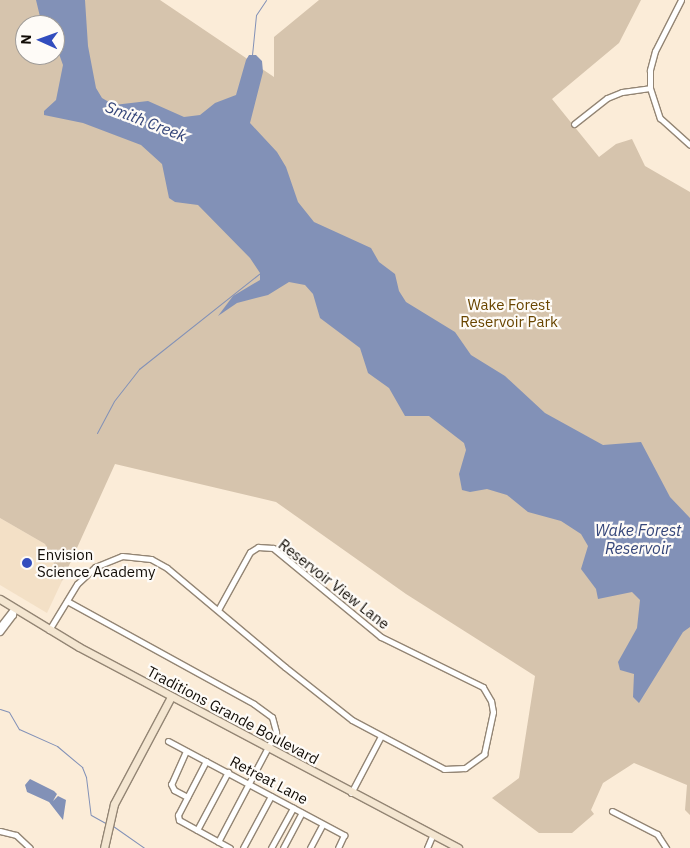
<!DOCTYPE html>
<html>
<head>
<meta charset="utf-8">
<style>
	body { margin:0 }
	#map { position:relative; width:690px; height:848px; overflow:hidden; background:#fbecd8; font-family:"IBM Plex Sans",sans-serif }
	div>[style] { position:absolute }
	.built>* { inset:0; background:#f3e0c6 }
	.green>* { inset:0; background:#d6c4ad }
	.water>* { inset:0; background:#8291b7 }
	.stream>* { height:1px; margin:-0.5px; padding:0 0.5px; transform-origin:0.5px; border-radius:0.5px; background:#8291b7 }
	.roads { filter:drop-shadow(1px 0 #938574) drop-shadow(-1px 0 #938574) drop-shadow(0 1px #938574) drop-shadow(0 -1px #938574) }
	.street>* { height:5px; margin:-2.5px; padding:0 2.5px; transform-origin:2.5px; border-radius:2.5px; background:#fff }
	.secondary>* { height:7px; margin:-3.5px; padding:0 3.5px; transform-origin:3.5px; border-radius:3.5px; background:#f4e6d1 }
	.dots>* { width:14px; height:14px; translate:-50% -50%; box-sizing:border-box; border:2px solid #fefbf7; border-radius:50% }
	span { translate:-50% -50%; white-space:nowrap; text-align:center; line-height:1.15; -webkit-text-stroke:4.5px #fefbf7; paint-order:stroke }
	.park-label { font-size:15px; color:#694500 }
	.poi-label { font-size:15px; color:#110c06 }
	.left { translate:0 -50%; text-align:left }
	.street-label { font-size:15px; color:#110c06 }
	.water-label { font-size:16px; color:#35467a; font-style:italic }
	.north { position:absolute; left:15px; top:15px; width:50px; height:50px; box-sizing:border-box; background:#fefbf7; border:1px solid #9f9b97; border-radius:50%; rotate:272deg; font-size:14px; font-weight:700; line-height:20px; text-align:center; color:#110c06 }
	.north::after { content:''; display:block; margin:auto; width:18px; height:22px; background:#324dbe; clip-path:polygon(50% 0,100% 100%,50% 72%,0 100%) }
</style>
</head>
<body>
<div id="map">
	<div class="built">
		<i style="clip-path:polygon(0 518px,45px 544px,62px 581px,47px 613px,0 585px)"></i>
	</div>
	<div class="green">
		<i style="clip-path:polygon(evenodd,0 0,160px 0,274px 77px,274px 37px,319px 0,641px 0,619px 43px,552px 99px,599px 157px,616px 144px,632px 139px,645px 166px,690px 192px,690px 815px,685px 810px,687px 785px,634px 763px,603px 783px,591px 810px,594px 814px,572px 833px,539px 833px,492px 798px,519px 778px,535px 676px,406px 594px,276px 502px,115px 464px,62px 581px,45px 544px,0 518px,0 0,25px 25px,55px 25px,55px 55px,25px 55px,25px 25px)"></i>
	</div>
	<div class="water">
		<i style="clip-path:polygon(36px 0,85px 0,88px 46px,96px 88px,102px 98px,114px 105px,148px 101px,184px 117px,200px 115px,215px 103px,236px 95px,246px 60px,249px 55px,256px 55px,262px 61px,263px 72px,250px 123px,277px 152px,286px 167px,298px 202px,314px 222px,371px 248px,379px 262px,395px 274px,399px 291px,406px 302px,455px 332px,471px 355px,505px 376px,545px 413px,603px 445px,641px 442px,670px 497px,690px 518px,690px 627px,683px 632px,639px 703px,633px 697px,634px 674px,620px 670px,618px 662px,637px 628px,640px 600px,632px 592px,598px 599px,596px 589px,581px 569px,588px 546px,581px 534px,561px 521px,528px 512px,507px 495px,487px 489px,470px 492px,462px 490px,459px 474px,466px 450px,464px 443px,429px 416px,405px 416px,389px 388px,368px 373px,360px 348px,320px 318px,313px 294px,305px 285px,289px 282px,268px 295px,237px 303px,218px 316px,233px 296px,260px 280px,260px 273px,250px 258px,198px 205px,175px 202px,169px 198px,162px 164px,141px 145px,83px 123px,44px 115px,44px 111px,56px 100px,63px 65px,55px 43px,55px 25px,42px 25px)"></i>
		<i style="clip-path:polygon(30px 779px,54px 791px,57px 794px,53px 801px,58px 796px,66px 800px,63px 820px,49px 802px,27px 792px,25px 785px)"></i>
	</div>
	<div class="stream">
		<i style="left:252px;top:55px;width:40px;rotate:-84.3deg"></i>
		<i style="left:256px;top:15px;width:18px;rotate:-56deg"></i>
		<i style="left:97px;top:433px;width:36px;rotate:-62deg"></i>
		<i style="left:114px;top:401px;width:41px;rotate:-52deg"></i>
		<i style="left:139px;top:369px;width:154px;rotate:-38.4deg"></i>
		<i style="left:0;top:709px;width:9px;rotate:18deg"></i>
		<i style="left:9px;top:712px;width:20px;rotate:60deg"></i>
		<i style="left:19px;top:729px;width:42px;rotate:24.1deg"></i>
		<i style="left:57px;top:746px;width:33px;rotate:40deg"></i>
		<i style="left:82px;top:767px;width:11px;rotate:68deg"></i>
		<i style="left:86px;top:777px;width:38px;rotate:83deg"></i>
		<i style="left:91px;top:815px;width:18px;rotate:29deg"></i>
		<i style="left:113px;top:826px;width:39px;rotate:35deg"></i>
	</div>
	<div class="roads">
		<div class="street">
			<i style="left:681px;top:0;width:57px;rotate:117deg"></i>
			<i style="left:655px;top:51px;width:20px;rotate:105deg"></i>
			<i style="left:650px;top:70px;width:18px;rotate:90deg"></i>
			<i style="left:650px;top:88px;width:32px;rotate:72deg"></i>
			<i style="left:660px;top:118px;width:40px;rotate:42deg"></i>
			<i style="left:574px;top:124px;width:42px;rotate:-38.2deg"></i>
			<i style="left:607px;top:98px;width:16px;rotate:-22deg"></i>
			<i style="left:622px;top:92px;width:28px;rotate:-8deg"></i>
			<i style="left:67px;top:601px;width:213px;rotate:28.8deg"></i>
			<i style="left:254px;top:704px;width:22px;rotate:36deg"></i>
			<i style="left:272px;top:717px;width:16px;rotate:75deg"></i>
			<i style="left:276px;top:732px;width:124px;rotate:117.8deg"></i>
			<i style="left:0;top:626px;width:23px;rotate:-52deg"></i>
			<i style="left:49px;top:630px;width:54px;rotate:-58.7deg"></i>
			<i style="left:77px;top:584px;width:25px;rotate:-43deg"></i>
			<i style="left:95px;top:567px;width:29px;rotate:-22deg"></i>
			<i style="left:122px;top:556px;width:29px;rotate:6deg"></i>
			<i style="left:151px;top:559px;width:18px;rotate:29deg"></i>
			<i style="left:167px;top:568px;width:154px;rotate:40deg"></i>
			<i style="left:285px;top:667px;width:85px;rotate:38.3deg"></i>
			<i style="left:352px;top:720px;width:104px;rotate:28deg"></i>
			<i style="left:444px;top:769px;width:21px;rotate:-3deg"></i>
			<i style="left:465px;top:768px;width:24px;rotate:-36deg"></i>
			<i style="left:484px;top:754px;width:43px;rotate:-77.9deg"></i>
			<i style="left:493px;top:712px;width:11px;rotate:-100deg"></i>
			<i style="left:491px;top:701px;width:16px;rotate:-120deg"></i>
			<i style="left:483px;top:687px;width:114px;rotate:-153.9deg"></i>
			<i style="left:381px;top:637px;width:140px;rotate:-140.5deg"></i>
			<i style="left:273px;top:548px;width:15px;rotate:-176deg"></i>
			<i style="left:258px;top:547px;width:9px;rotate:148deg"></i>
			<i style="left:250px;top:552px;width:66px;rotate:118.9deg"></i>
			<i style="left:0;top:632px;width:21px;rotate:-53deg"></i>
			<i style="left:13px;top:615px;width:7px;rotate:-82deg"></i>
			<i style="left:168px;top:741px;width:200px;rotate:28.1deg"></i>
			<i style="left:344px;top:835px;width:14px;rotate:115deg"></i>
			<i style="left:186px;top:751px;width:36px;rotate:114deg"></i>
			<i style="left:171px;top:784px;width:7px;rotate:63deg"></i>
			<i style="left:174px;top:790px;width:15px;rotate:28deg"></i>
			<i style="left:206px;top:761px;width:61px;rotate:117.4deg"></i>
			<i style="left:178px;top:815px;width:5px;rotate:79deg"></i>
			<i style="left:179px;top:820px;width:58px;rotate:28.8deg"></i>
			<i style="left:351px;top:793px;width:64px;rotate:-62.2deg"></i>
			<i style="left:612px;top:811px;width:51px;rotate:27.1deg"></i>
			<i style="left:657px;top:834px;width:17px;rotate:57deg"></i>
			<i style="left:197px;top:830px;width:66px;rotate:-61.9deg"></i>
			<i style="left:0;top:831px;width:16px;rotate:14deg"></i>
			<i style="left:16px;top:835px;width:19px;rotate:43deg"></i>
			<i style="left:243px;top:848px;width:59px;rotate:-61.7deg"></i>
			<i style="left:271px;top:848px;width:46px;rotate:-61.2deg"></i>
			<i style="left:283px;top:848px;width:40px;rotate:-62deg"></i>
			<i style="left:310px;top:848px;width:27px;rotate:-62deg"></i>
			<i style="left:427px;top:848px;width:13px;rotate:-67deg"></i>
		</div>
		<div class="secondary">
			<i style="left:0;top:599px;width:92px;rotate:31.3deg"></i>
			<i style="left:79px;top:647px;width:429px;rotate:27.9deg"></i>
			<i style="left:104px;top:848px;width:45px;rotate:-77.2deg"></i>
			<i style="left:114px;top:804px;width:121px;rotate:-62deg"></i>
		</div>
	</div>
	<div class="dots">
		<i style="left:27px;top:563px;background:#324dbe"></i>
	</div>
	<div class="park-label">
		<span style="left:509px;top:313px">Wake Forest<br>Reservoir Park</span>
	</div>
	<div class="poi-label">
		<span class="left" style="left:37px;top:563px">Envision<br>Science Academy</span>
	</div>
	<div class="street-label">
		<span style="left:334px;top:584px;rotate:38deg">Reservoir View Lane</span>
		<span style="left:233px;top:715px;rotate:28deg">Traditions Grande Boulevard</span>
		<span style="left:269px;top:780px;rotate:28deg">Retreat Lane</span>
	</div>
	<div class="water-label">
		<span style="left:146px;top:121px;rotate:21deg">Smith Creek</span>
		<span style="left:638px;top:539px">Wake Forest<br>Reservoir</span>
	</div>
	<div class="north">N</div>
</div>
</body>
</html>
